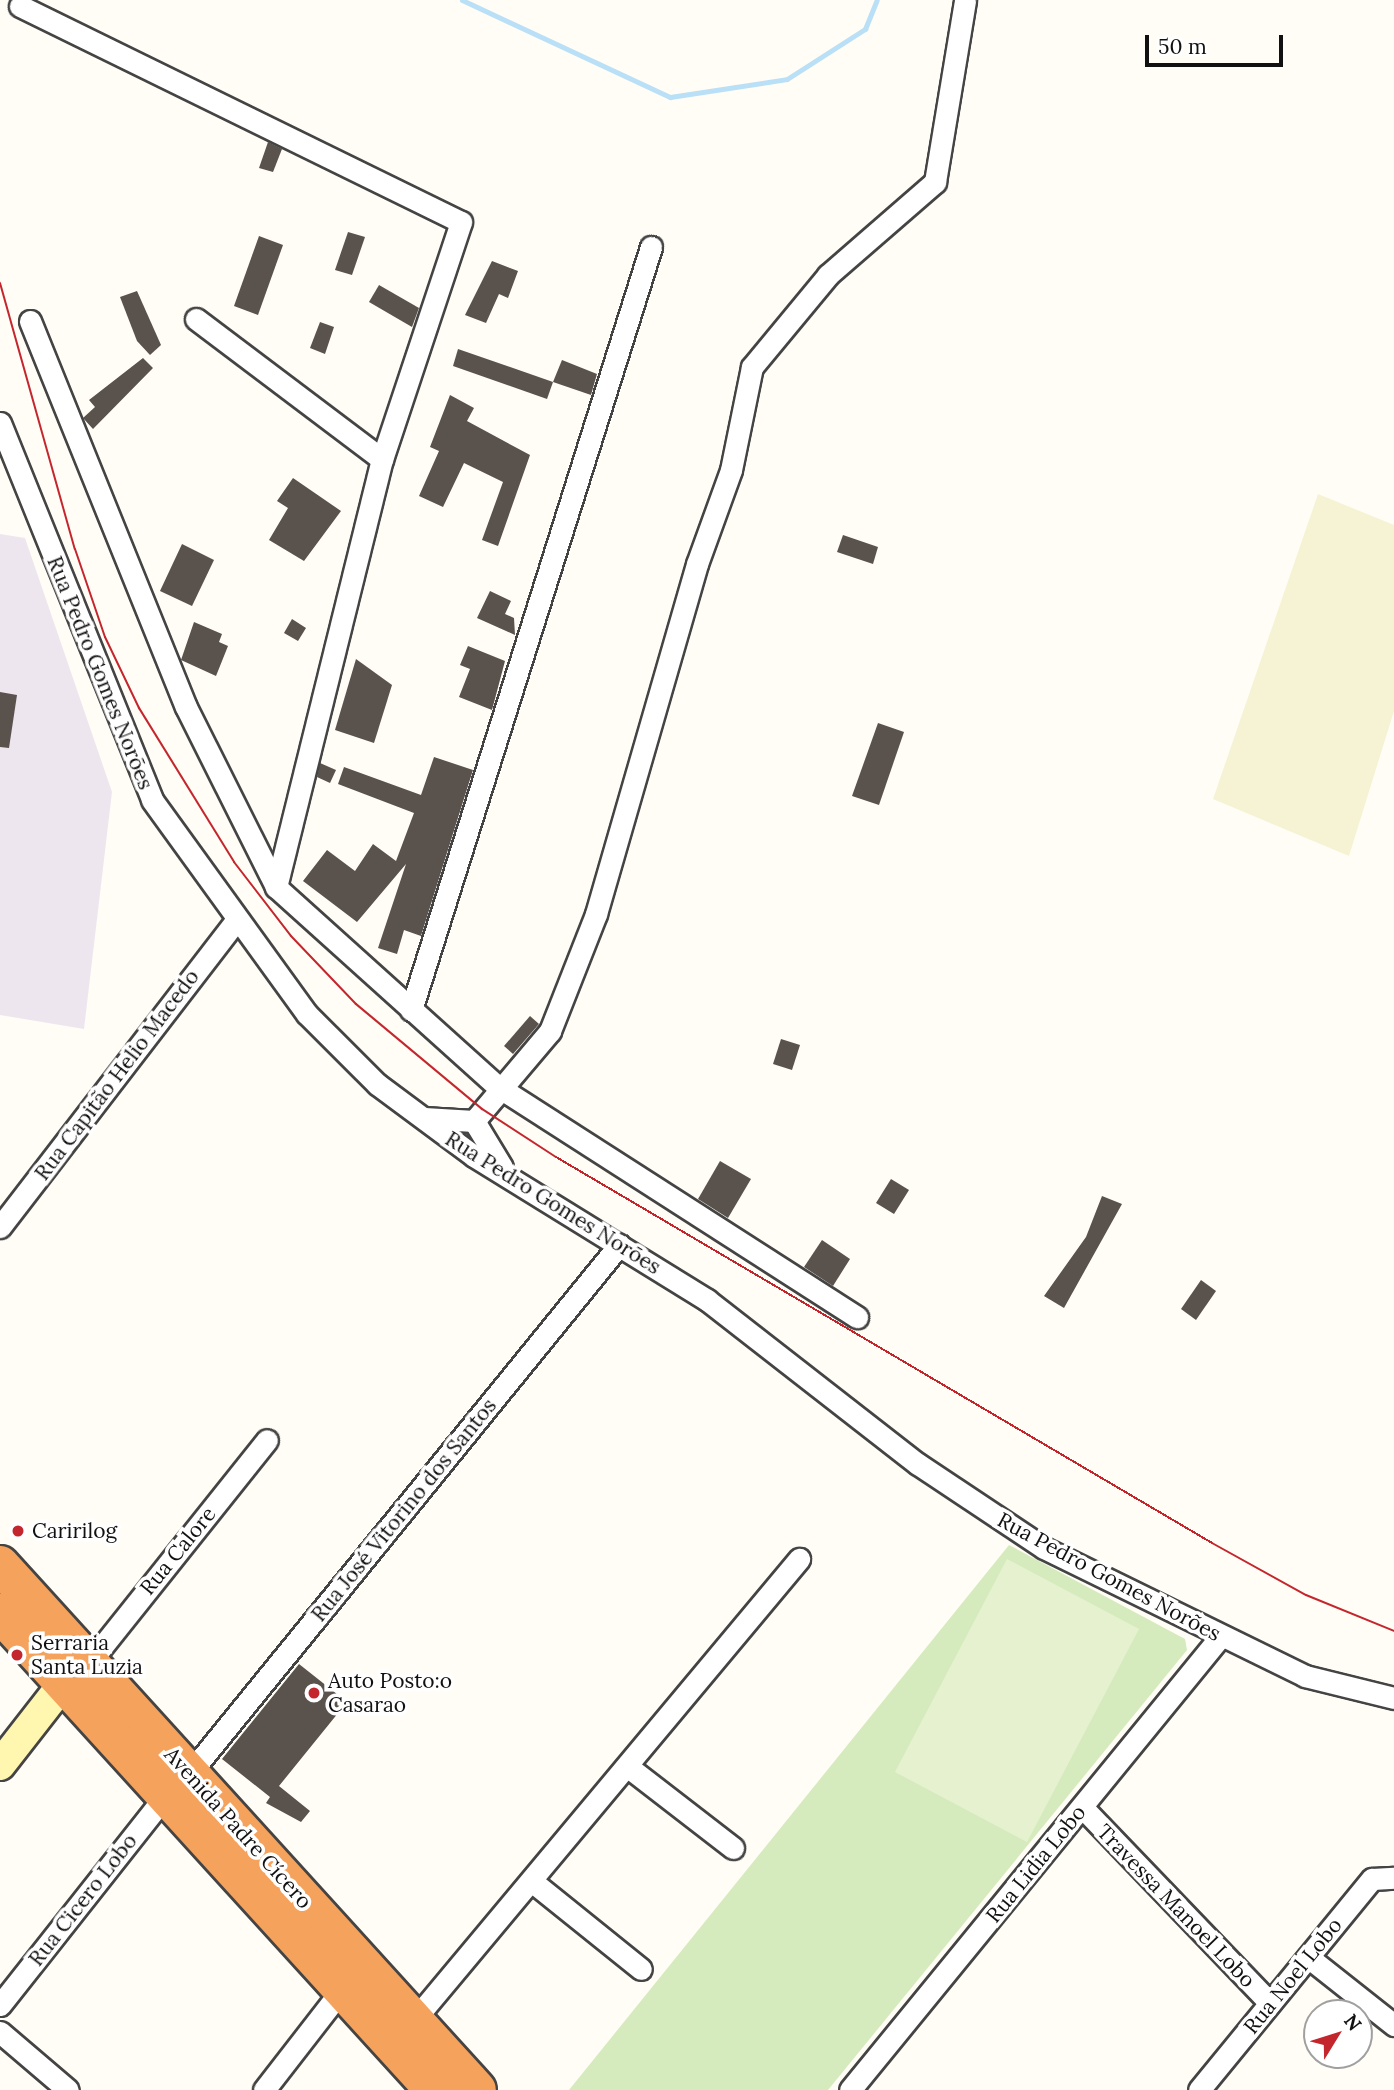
<!DOCTYPE html>
<html>
<head>
<meta charset="utf-8">
<style>
	body { margin:0 }
	#map { position:relative; width:1394px; height:2090px; overflow:hidden; background:#fffdf5; font-family:Lora,serif }
	div>[style] { position:absolute }
	.industrial>* { inset:0; background:#eee6ef }
	.farmland>* { inset:0; background:#f6f3d4 }
	.green>* { inset:0; background:#d5ebbd }
	.pitch>* { inset:0; background:#e6f2cf }
	.stream>* { height:5px; margin:-2.5px; padding:0 2.5px; transform-origin:2.5px; border-radius:2.5px; background:#b9e0f7 }
	.building>* { inset:0; background:#5a524d }
	.roads { filter:drop-shadow(2px 0 #444) drop-shadow(-2px 0 #444) drop-shadow(0 2px #444) drop-shadow(0 -2px #444) }
	.street>* { height:21px; margin:-10.5px; padding:0 10.5px; transform-origin:10.5px; border-radius:10.5px; background:#fff }
	.secondary>* { height:30px; margin:-15px; padding:0 15px; transform-origin:15px; border-radius:15px; background:#fff6b0 }
	.highway>* { height:38px; margin:-19px; padding:0 19px; transform-origin:19px; border-radius:19px; background:#f5a25d }
	.tram>* { height:2px; margin:-1px; padding:0 1px; transform-origin:1px; border-radius:1px; background:#c4262e }
	.dots>* { width:19px; height:19px; translate:-50% -50%; box-sizing:border-box; border:4px solid #fff; border-radius:50% }
	span { translate:-50% -50%; white-space:nowrap; text-align:center; line-height:1.15; -webkit-text-stroke:7px #fff; paint-order:stroke }
	.street-label { font-size:21px; color:#111 }
	.poi-label { font-size:21px; color:#111 }
	.left { translate:0 -50%; text-align:left }
	.north { position:absolute; left:1303px; top:1999px; width:70px; height:70px; box-sizing:border-box; background:#fff; border:2px solid #a0a0a0; border-radius:50%; rotate:52deg; font-size:19px; font-weight:700; line-height:28px; text-align:center; color:#111 }
	.north::after { content:''; display:block; margin:auto; width:24px; height:32px; background:#c4262e; clip-path:polygon(50% 0,100% 100%,50% 72%,0 100%) }
	.scale { position:absolute; left:1145px; top:35px; width:138px; height:32px; box-sizing:border-box; border:4px solid #111; border-top:0; padding-left:9px; font-size:21px; line-height:24px; white-space:nowrap; color:#111; -webkit-text-stroke:5px #fff; paint-order:stroke }
</style>
</head>
<body>
<div id="map">
	<div class="industrial">
		<i style="clip-path:polygon(0 534px,25px 538px,112px 792px,84px 1029px,0 1015px)"></i>
	</div>
	<div class="farmland">
		<i style="clip-path:polygon(1318px 494px,1394px 525px,1394px 711px,1349px 856px,1213px 799px)"></i>
	</div>
	<div class="green">
		<i style="clip-path:polygon(1009px 1545px,1185px 1639px,1187px 1650px,828px 2090px,569px 2090px)"></i>
	</div>
	<div class="pitch">
		<i style="clip-path:polygon(1007px 1559px,1139px 1629px,1027px 1842px,895px 1772px)"></i>
	</div>
	<div class="stream">
		<i style="left:462px;top:0;width:230px;rotate:25deg"></i>
		<i style="left:670px;top:97px;width:118px;rotate:-8.7deg"></i>
		<i style="left:787px;top:79px;width:93px;rotate:-32.7deg"></i>
		<i style="left:865px;top:29px;width:31px;rotate:-68deg"></i>
	</div>
	<div class="building">
		<i style="clip-path:polygon(268px 142px,282px 149px,273px 172px,259px 168px)"></i>
		<i style="clip-path:polygon(348px 232px,365px 237px,352px 275px,335px 270px)"></i>
		<i style="clip-path:polygon(259px 236px,283px 245px,258px 315px,234px 306px)"></i>
		<i style="clip-path:polygon(492px 261px,518px 271px,508px 298px,499px 294px,486px 323px,465px 315px)"></i>
		<i style="clip-path:polygon(379px 285px,419px 308px,412px 327px,369px 302px)"></i>
		<i style="clip-path:polygon(137px 291px,161px 345px,150px 355px,137px 341px,120px 297px)"></i>
		<i style="clip-path:polygon(320px 322px,334px 327px,325px 354px,310px 348px)"></i>
		<i style="clip-path:polygon(458px 349px,553px 382px,547px 399px,453px 366px)"></i>
		<i style="clip-path:polygon(143px 358px,153px 368px,93px 429px,83px 418px,95px 407px,89px 400px)"></i>
		<i style="clip-path:polygon(562px 360px,597px 374px,591px 395px,553px 382px)"></i>
		<i style="clip-path:polygon(450px 395px,474px 408px,467px 421px,530px 455px,498px 546px,482px 540px,503px 482px,464px 463px,443px 507px,419px 496px,439px 451px,430px 447px)"></i>
		<i style="clip-path:polygon(293px 478px,341px 511px,304px 561px,269px 540px,288px 508px,277px 501px)"></i>
		<i style="clip-path:polygon(843px 535px,878px 547px,873px 564px,837px 552px)"></i>
		<i style="clip-path:polygon(182px 544px,214px 560px,192px 606px,160px 591px)"></i>
		<i style="clip-path:polygon(490px 591px,511px 601px,505px 614px,514px 618px,515px 635px,477px 618px)"></i>
		<i style="clip-path:polygon(292px 619px,306px 628px,298px 641px,284px 633px)"></i>
		<i style="clip-path:polygon(194px 622px,222px 634px,219px 642px,228px 646px,216px 676px,181px 660px)"></i>
		<i style="clip-path:polygon(468px 646px,505px 661px,492px 710px,459px 697px,470px 669px,460px 665px)"></i>
		<i style="clip-path:polygon(356px 659px,392px 685px,374px 743px,335px 730px)"></i>
		<i style="clip-path:polygon(0 692px,17px 695px,9px 748px,0 747px)"></i>
		<i style="clip-path:polygon(878px 723px,904px 732px,879px 805px,852px 796px)"></i>
		<i style="clip-path:polygon(434px 757px,473px 770px,421px 936px,404px 930px,397px 954px,378px 948px,406px 864px,357px 922px,303px 881px,327px 850px,355px 871px,373px 844px,396px 861px,414px 813px,338px 784px,344px 767px,421px 795px)"></i>
		<i style="clip-path:polygon(320px 763px,336px 770px,330px 783px,317px 777px)"></i>
		<i style="clip-path:polygon(530px 1016px,539px 1024px,513px 1054px,504px 1046px)"></i>
		<i style="clip-path:polygon(781px 1039px,800px 1045px,792px 1070px,773px 1064px)"></i>
		<i style="clip-path:polygon(720px 1161px,751px 1179px,728px 1218px,698px 1199px)"></i>
		<i style="clip-path:polygon(891px 1179px,909px 1190px,894px 1214px,876px 1203px)"></i>
		<i style="clip-path:polygon(1102px 1196px,1122px 1204px,1064px 1308px,1044px 1296px,1086px 1237px)"></i>
		<i style="clip-path:polygon(822px 1240px,850px 1259px,833px 1286px,804px 1267px)"></i>
		<i style="clip-path:polygon(1201px 1280px,1216px 1291px,1196px 1320px,1181px 1309px)"></i>
		<i style="clip-path:polygon(299px 1664px,347px 1702px,279px 1786px,310px 1811px,301px 1822px,266px 1803px,270px 1797px,222px 1759px)"></i>
	</div>
	<div class="roads">
		<div class="street">
			<i style="left:20px;top:6px;width:491px;rotate:26.1deg"></i>
			<i style="left:461px;top:222px;width:250px;rotate:108.4deg"></i>
			<i style="left:382px;top:459px;width:441px;rotate:103.9deg"></i>
			<i style="left:196px;top:319px;width:233px;rotate:37deg"></i>
			<i style="left:30px;top:321px;width:416px;rotate:68deg"></i>
			<i style="left:186px;top:707px;width:201px;rotate:63.4deg"></i>
			<i style="left:276px;top:887px;width:297px;rotate:42deg"></i>
			<i style="left:497px;top:1086px;width:428px;rotate:32.7deg"></i>
			<i style="left:0;top:423px;width:406px;rotate:68deg"></i>
			<i style="left:152px;top:800px;width:264px;rotate:54.1deg"></i>
			<i style="left:307px;top:1014px;width:99px;rotate:45deg"></i>
			<i style="left:377px;top:1084px;width:121px;rotate:36.6deg"></i>
			<i style="left:474px;top:1156px;width:274px;rotate:31.7deg"></i>
			<i style="left:707px;top:1300px;width:267px;rotate:37.9deg"></i>
			<i style="left:918px;top:1464px;width:151px;rotate:33.7deg"></i>
			<i style="left:1044px;top:1548px;width:291px;rotate:26.1deg"></i>
			<i style="left:1305px;top:1676px;width:92px;rotate:13.9deg"></i>
			<i style="left:411px;top:1010px;width:800px;rotate:-72.54deg"></i>
			<i style="left:424px;top:1118px;width:50px;rotate:3.4deg"></i>
			<i style="left:474px;top:1121px;width:118px;rotate:-49.8deg"></i>
			<i style="left:550px;top:1031px;width:126px;rotate:-68.5deg"></i>
			<i style="left:596px;top:914px;width:364px;rotate:-73.9deg"></i>
			<i style="left:697px;top:564px;width:100px;rotate:-70.1deg"></i>
			<i style="left:731px;top:470px;width:105px;rotate:-78.5deg"></i>
			<i style="left:752px;top:367px;width:119px;rotate:-50.4deg"></i>
			<i style="left:828px;top:275px;width:142px;rotate:-41deg"></i>
			<i style="left:935px;top:182px;width:184px;rotate:-80.6deg"></i>
			<i style="left:474px;top:1121px;width:54px;rotate:58.7deg"></i>
			<i style="left:0;top:1227px;width:385px;rotate:-52.4deg"></i>
			<i style="left:89px;top:1663px;width:285px;rotate:-51.4deg"></i>
			<i style="left:627px;top:1766px;width:134px;rotate:37.7deg"></i>
			<i style="left:189px;top:1774px;width:682px;rotate:-50.89deg"></i>
			<i style="left:1083px;top:1808px;width:270px;rotate:46.2deg"></i>
			<i style="left:534px;top:1883px;width:137px;rotate:38.8deg"></i>
			<i style="left:1308px;top:1957px;width:110px;rotate:38.3deg"></i>
			<i style="left:0;top:2005px;width:268px;rotate:-51.7deg"></i>
			<i style="left:414px;top:2020px;width:601px;rotate:-50.13deg"></i>
			<i style="left:0;top:2032px;width:89px;rotate:40.5deg"></i>
			<i style="left:264px;top:2090px;width:129px;rotate:-52.2deg"></i>
			<i style="left:850px;top:2090px;width:585px;rotate:-50.76deg"></i>
			<i style="left:1199px;top:2090px;width:273px;rotate:-50.7deg"></i>
			<i style="left:1372px;top:1879px;width:22px;rotate:-3deg"></i>
		</div>
		<div class="secondary">
			<i style="left:0;top:1765px;width:103px;rotate:-52.1deg"></i>
		</div>
		<div class="highway">
			<i style="left:0;top:1565px;width:709px;rotate:47.74deg"></i>
			<i style="left:0;top:1613px;width:645px;rotate:47.7deg"></i>
		</div>
	</div>
	<div class="tram">
		<i style="left:0;top:283px;width:276px;rotate:74.3deg"></i>
		<i style="left:75px;top:549px;width:93px;rotate:71.2deg"></i>
		<i style="left:105px;top:637px;width:79px;rotate:64.4deg"></i>
		<i style="left:139px;top:708px;width:181px;rotate:58.3deg"></i>
		<i style="left:234px;top:862px;width:93px;rotate:52.4deg"></i>
		<i style="left:291px;top:936px;width:94px;rotate:46.3deg"></i>
		<i style="left:356px;top:1004px;width:164px;rotate:39.8deg"></i>
		<i style="left:482px;top:1109px;width:88px;rotate:33deg"></i>
		<i style="left:556px;top:1157px;width:761px;rotate:30.47deg"></i>
		<i style="left:1212px;top:1543px;width:107px;rotate:29deg"></i>
		<i style="left:1306px;top:1595px;width:95px;rotate:22.2deg"></i>
	</div>
	<div class="dots">
		<i style="left:18px;top:1531px;background:#c4262e"></i>
		<i style="left:17px;top:1655px;background:#c4262e"></i>
		<i style="left:314px;top:1693px;background:#c4262e"></i>
	</div>
	<div class="street-label">
		<span style="left:100px;top:673px;rotate:68deg">Rua Pedro Gomes Norões</span>
		<span style="left:117px;top:1075px;rotate:-53deg">Rua Capitão Helio Macedo</span>
		<span style="left:553px;top:1203px;rotate:32deg">Rua Pedro Gomes Norões</span>
		<span style="left:404px;top:1510px;rotate:-51deg">Rua José Vitorino dos Santos</span>
		<span style="left:178px;top:1551px;rotate:-51deg">Rua Calore</span>
		<span style="left:1109px;top:1577px;rotate:28deg">Rua Pedro Gomes Norões</span>
		<span style="left:238px;top:1828px;rotate:48deg">Avenida Padre Cícero</span>
		<span style="left:1036px;top:1864px;rotate:-51deg">Rua Lidia Lobo</span>
		<span style="left:83px;top:1900px;rotate:-52deg">Rua Cicero Lobo</span>
		<span style="left:1176px;top:1906px;rotate:46deg">Travessa Manoel Lobo</span>
		<span style="left:1293px;top:1976px;rotate:-51deg">Rua Noel Lobo</span>
	</div>
	<div class="poi-label">
		<span class="left" style="left:32px;top:1531px">Caririlog</span>
		<span class="left" style="left:31px;top:1655px">Serraria<br>Santa Luzia</span>
		<span class="left" style="left:328px;top:1693px">Auto Posto:o<br>Casarao</span>
	</div>
	<div class="north">N</div>
	<div class="scale">50 m</div>
</div>
</body>
</html>
